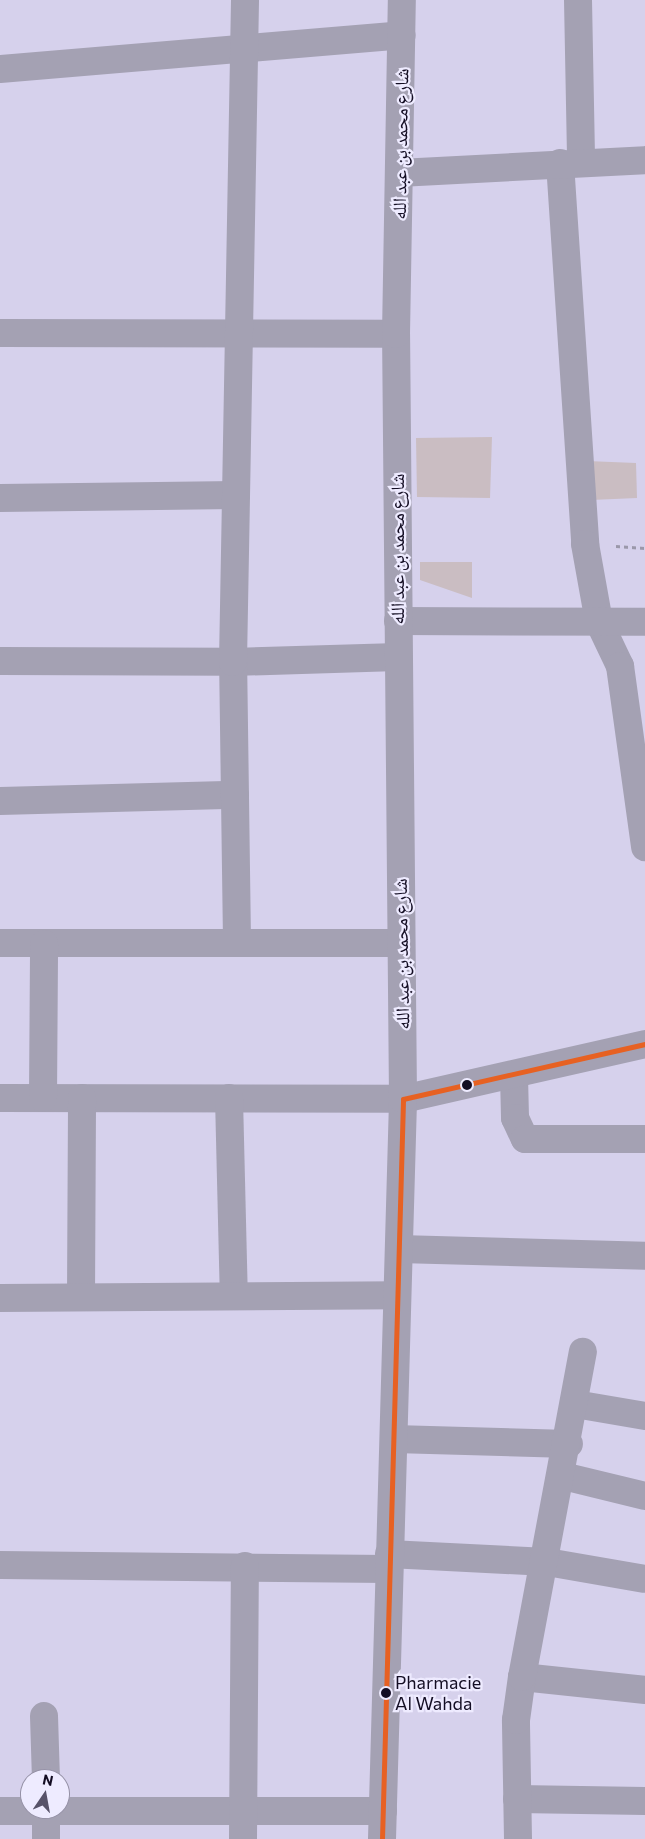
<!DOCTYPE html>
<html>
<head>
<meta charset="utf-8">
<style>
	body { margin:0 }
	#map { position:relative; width:645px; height:1839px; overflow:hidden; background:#d6d1ec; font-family:Commissioner,"Noto Naskh Arabic",sans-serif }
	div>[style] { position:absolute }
	.building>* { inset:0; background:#cabdc2 }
	.path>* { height:3px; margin-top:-1.5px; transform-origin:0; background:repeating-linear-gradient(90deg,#9b98aa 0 4px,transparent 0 8px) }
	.minor>* { height:28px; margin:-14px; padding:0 14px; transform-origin:14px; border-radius:14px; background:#a4a1b3 }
	.bus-1>* { height:5px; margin:-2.5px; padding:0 2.5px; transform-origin:2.5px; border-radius:2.5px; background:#e76122 }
	.dots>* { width:14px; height:14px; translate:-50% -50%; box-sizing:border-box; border:2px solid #eeebff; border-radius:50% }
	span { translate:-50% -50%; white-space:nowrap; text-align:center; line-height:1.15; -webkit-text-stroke:4.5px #eeebff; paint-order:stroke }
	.bus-label { font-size:18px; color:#130d23 }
	.left { translate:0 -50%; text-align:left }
	.street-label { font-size:19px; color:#130d23 }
	.north { position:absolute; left:20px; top:1769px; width:50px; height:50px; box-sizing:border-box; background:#eeebff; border:1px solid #9692a7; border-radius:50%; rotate:12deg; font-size:14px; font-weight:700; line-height:20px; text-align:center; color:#130d23 }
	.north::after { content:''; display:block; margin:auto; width:18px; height:22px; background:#575269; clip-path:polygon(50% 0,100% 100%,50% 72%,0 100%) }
</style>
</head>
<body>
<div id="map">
	<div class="building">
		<i style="clip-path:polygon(492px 437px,490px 498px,417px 497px,416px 438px)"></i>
		<i style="clip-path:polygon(587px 461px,636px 463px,637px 498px,591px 500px)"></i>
		<i style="clip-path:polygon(420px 562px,472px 562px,472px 598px,420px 580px)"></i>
	</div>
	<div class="path">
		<i style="left:616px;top:546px;width:29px;rotate:4deg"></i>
	</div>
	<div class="minor">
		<i style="left:578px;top:0;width:162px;rotate:88.9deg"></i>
		<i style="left:0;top:69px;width:403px;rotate:-4.8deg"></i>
		<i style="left:560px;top:163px;width:382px;rotate:86.2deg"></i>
		<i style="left:585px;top:544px;width:79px;rotate:79.8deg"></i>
		<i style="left:599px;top:622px;width:49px;rotate:64.5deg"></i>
		<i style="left:620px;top:666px;width:183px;rotate:82.1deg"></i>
		<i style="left:399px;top:173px;width:246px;rotate:-3deg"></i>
		<i style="left:0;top:333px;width:396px;rotate:0.1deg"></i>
		<i style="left:0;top:498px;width:236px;rotate:-0.7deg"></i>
		<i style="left:398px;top:621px;width:247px;rotate:0.2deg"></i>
		<i style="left:0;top:661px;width:233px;rotate:0.2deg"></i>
		<i style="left:233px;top:662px;width:165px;rotate:-1.7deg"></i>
		<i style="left:0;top:801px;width:235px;rotate:-1.5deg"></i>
		<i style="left:237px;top:941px;width:279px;rotate:-90.8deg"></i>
		<i style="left:233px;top:662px;width:662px;rotate:-88.96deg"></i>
		<i style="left:0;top:943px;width:400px"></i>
		<i style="left:514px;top:1076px;width:42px;rotate:88.6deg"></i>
		<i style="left:515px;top:1118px;width:23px;rotate:65deg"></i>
		<i style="left:525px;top:1139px;width:120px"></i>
		<i style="left:0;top:1098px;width:403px;rotate:0.1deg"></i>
		<i style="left:403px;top:1099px;width:248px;rotate:-12.8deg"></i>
		<i style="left:43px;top:1098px;width:154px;rotate:-89.6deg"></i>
		<i style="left:229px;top:1098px;width:198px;rotate:88.6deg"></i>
		<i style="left:399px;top:1249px;width:246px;rotate:1.6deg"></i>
		<i style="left:81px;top:1297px;width:199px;rotate:-89.7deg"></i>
		<i style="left:0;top:1298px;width:397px;rotate:-0.4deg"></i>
		<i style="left:575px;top:1404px;width:71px;rotate:9.7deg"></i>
		<i style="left:394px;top:1439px;width:175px;rotate:1.6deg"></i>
		<i style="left:563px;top:1476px;width:84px;rotate:13.7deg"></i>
		<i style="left:389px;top:1554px;width:158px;rotate:2.9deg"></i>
		<i style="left:547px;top:1562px;width:99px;rotate:9.8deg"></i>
		<i style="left:0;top:1565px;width:388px;rotate:0.6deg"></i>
		<i style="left:522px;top:1677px;width:124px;rotate:6deg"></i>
		<i style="left:44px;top:1716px;width:63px;rotate:88.2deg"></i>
		<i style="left:517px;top:1799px;width:128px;rotate:0.9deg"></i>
		<i style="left:46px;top:1809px;width:30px;rotate:90deg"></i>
		<i style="left:0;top:1811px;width:383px"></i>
		<i style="left:243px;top:1839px;width:273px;rotate:-89.6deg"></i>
		<i style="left:382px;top:1839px;width:740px;rotate:-88.37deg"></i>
		<i style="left:403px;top:1099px;width:765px;rotate:-90.52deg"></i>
		<i style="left:396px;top:334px;width:334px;rotate:-89deg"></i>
		<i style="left:518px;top:1839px;width:119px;rotate:-91deg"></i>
		<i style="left:516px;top:1720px;width:43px;rotate:-82.1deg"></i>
		<i style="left:522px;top:1677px;width:331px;rotate:-79.4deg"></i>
	</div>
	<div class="bus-1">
		<i style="left:403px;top:1099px;width:248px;rotate:-12.8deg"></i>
		<i style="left:382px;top:1839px;width:740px;rotate:-88.37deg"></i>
	</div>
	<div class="dots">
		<i style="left:467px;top:1085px;background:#130d23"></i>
		<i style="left:386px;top:1693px;background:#130d23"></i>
	</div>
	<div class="bus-label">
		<span class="left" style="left:395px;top:1693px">Pharmacie<br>Al Wahda</span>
	</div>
	<div class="street-label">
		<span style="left:400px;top:144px;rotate:-89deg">شارع محمد بن عبد الله</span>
		<span style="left:397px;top:549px;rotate:-90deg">شارع محمد بن عبد الله</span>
		<span style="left:401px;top:954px;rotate:-91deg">شارع محمد بن عبد الله</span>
	</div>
	<div class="north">N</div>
</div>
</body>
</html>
